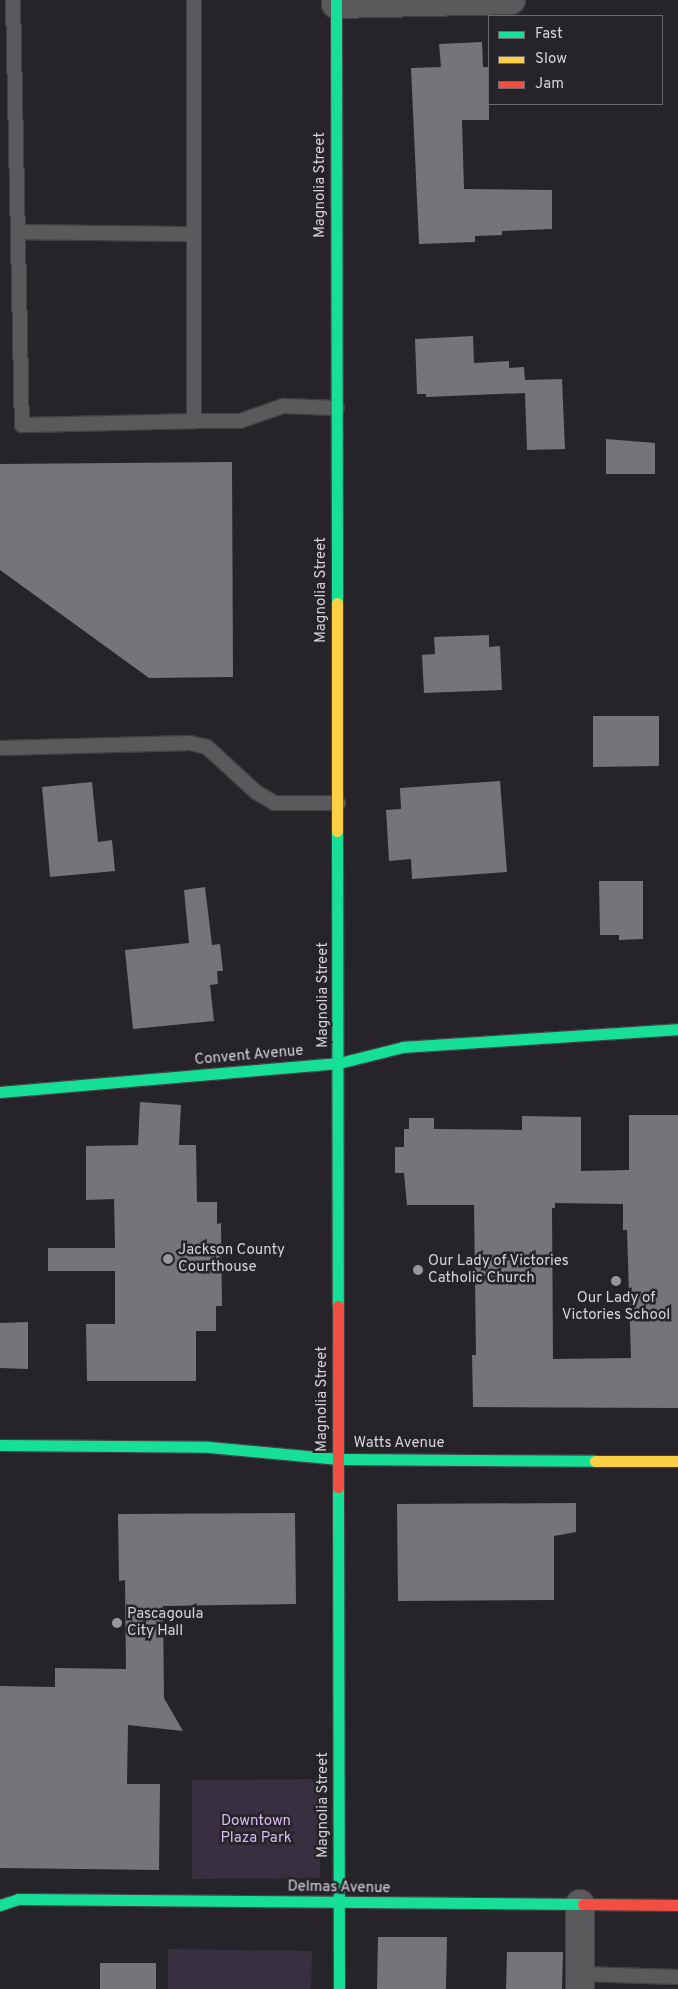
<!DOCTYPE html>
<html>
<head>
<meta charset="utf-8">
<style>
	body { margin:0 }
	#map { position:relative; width:678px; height:1989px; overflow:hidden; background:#262428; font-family:Overpass,sans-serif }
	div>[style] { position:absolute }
	.green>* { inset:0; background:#383040 }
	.building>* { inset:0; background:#767478 }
	.roads { filter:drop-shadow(1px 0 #424144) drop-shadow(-1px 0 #424144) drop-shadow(0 1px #424144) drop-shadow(0 -1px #424144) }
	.lane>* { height:14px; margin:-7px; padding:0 7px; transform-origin:7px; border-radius:7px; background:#5a595c }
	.street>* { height:28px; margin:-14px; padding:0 14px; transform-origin:14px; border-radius:14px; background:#5a595c }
	.fast>* { height:11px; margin:-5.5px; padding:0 5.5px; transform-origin:5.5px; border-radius:5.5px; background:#16e098 }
	.slow>* { height:11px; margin:-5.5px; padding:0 5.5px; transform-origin:5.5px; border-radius:5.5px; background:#ffcf43 }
	.jam>* { height:11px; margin:-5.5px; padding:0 5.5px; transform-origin:5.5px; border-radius:5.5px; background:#f24e42 }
	.dots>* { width:14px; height:14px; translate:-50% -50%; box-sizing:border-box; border:2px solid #262329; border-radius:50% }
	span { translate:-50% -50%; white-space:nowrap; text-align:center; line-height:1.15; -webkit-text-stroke:5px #262329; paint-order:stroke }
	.street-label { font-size:15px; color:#d5d3d7 }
	.poi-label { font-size:15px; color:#d5d3d7 }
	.left { translate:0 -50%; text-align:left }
	.park-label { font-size:15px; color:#d6bbf1 }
	.legend { position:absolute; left:488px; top:15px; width:175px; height:90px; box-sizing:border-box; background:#262329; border:1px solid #6c696f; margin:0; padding:6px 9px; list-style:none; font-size:15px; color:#d5d3d7 }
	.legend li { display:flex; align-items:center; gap:10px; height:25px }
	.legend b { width:25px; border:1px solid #6c696f }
</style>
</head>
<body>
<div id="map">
	<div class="green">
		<i style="clip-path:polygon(320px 1779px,320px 1878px,192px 1879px,192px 1780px)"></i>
		<i style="clip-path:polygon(168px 1949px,312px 1951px,311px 1989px,168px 1989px)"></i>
	</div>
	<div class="building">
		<i style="clip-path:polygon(482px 42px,483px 67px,489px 67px,489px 120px,462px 120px,464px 189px,552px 190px,552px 229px,502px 231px,502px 235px,475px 236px,475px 242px,419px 244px,411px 68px,441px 67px,439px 44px)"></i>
		<i style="clip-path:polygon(473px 336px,474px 363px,509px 361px,509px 368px,524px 367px,525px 380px,562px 379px,565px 449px,527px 450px,525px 393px,426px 397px,426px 394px,417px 394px,415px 339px)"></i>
		<i style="clip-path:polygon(606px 439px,655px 443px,655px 474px,606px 474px)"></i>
		<i style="clip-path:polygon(232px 462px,233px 677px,149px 678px,0 570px,0 464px)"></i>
		<i style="clip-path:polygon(489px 635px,489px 647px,500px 646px,502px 690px,424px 693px,422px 655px,435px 654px,434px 637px)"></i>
		<i style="clip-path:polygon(593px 716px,659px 716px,659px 766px,593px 767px)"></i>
		<i style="clip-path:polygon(500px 781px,507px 872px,412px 879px,411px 859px,389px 861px,386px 810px,401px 809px,400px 788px)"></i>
		<i style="clip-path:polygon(92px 782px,98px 842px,112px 840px,115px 871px,50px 877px,42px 787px)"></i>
		<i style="clip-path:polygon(599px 881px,643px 881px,643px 939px,619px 940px,619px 935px,600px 935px)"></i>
		<i style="clip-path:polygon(205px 887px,212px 945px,220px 944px,223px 971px,217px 971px,218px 984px,210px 985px,214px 1021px,133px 1029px,125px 950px,189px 943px,184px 890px)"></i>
		<i style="clip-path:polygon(140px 1102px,181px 1105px,179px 1145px,196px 1145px,197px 1202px,217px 1202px,217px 1224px,221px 1223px,222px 1306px,216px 1306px,216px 1331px,196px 1331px,196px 1381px,87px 1381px,86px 1324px,115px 1324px,115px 1271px,48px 1271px,48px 1248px,115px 1248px,114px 1199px,86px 1200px,86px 1146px,138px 1145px)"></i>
		<i style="clip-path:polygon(evenodd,629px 1115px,678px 1115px,678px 1408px,473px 1407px,472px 1355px,476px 1355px,474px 1205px,407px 1205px,404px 1173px,395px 1173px,395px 1147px,404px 1147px,404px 1129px,409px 1129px,409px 1118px,434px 1118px,434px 1129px,522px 1130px,522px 1116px,581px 1117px,581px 1171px,629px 1170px,629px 1115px,555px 1203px,623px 1204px,623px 1230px,627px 1230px,631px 1358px,553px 1359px,552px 1208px,555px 1208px,555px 1203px)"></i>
		<i style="clip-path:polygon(28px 1322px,28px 1369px,0 1368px,0 1323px)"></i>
		<i style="clip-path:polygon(576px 1503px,576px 1532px,554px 1536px,554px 1600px,398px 1601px,397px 1504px)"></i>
		<i style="clip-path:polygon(295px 1513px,296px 1604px,163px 1606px,164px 1698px,183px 1731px,128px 1725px,127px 1784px,160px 1784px,159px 1870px,0 1868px,0 1686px,55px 1687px,55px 1668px,126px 1669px,125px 1580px,119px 1581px,118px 1514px)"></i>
		<i style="clip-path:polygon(378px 1937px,447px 1937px,446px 1989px,377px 1989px)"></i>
		<i style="clip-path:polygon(507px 1952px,563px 1952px,562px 1989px,506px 1989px)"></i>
		<i style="clip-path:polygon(100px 1963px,156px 1963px,156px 1989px,100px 1989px)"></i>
	</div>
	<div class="roads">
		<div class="lane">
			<i style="left:13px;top:0;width:425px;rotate:88.8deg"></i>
			<i style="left:22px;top:425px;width:172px;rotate:-1.3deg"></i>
			<i style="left:194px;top:0;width:421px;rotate:90deg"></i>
			<i style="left:194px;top:421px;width:46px"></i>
			<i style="left:240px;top:421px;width:46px;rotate:-19.2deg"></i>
			<i style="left:283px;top:406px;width:54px;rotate:2.1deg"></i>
			<i style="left:18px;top:232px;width:176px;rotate:0.7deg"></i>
			<i style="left:1px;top:748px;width:189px;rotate:-1.5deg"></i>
			<i style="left:190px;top:743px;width:17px;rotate:13deg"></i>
			<i style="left:207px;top:747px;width:67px;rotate:42.6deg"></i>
			<i style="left:256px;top:792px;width:21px;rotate:31deg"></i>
			<i style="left:274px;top:803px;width:64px"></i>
			<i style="left:580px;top:1974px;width:98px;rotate:1.8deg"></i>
		</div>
		<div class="street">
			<i style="left:336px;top:4px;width:175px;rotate:-1.3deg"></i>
			<i style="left:580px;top:1989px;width:85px;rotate:-90deg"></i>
		</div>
		<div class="fast">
			<i style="left:336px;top:0;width:603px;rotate:89.9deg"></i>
			<i style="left:337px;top:831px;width:475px;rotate:89.9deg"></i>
			<i style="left:0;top:1092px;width:340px;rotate:-4.9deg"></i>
			<i style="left:339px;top:1063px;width:66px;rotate:-14deg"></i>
			<i style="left:403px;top:1047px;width:276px;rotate:-3.7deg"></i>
			<i style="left:0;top:1445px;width:209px;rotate:0.5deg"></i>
			<i style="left:209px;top:1447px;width:130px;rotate:5.3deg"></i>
			<i style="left:338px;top:1459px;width:257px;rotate:0.4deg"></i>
			<i style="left:338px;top:1487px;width:502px;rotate:89.89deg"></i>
			<i style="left:0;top:1905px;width:19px;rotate:-18deg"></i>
			<i style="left:18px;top:1899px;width:565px;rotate:0.51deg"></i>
		</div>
		<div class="slow">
			<i style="left:337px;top:603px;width:228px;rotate:90deg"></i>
			<i style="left:595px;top:1461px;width:83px"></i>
		</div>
		<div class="jam">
			<i style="left:338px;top:1306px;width:181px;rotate:90deg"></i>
			<i style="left:583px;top:1904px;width:95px;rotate:0.6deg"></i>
		</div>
	</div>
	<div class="dots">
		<i style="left:168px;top:1259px;background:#98969a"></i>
		<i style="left:418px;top:1270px;background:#98969a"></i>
		<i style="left:616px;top:1281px;background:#98969a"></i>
		<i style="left:117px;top:1623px;background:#98969a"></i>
	</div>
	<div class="street-label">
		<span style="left:321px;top:185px;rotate:-90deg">Magnolia Street</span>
		<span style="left:322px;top:590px;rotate:-90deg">Magnolia Street</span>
		<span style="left:324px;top:995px;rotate:-90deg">Magnolia Street</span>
		<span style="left:249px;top:1056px;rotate:-5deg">Convent Avenue</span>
		<span style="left:323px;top:1399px;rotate:-90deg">Magnolia Street</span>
		<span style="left:399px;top:1444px">Watts Avenue</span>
		<span style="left:324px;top:1805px;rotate:-90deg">Magnolia Street</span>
		<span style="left:339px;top:1888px;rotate:1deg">Delmas Avenue</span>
	</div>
	<div class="poi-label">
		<span class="left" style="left:178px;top:1259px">Jackson County<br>Courthouse</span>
		<span class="left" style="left:428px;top:1270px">Our Lady of Victories<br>Catholic Church</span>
		<span style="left:616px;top:1307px">Our Lady of<br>Victories School</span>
		<span class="left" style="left:127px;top:1623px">Pascagoula<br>City Hall</span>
	</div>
	<div class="park-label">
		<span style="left:256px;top:1830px">Downtown<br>Plaza Park</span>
	</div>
	<ul class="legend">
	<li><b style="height:6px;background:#16e098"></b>Fast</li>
	<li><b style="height:6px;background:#ffcf43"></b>Slow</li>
	<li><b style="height:6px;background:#f24e42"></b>Jam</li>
	</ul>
</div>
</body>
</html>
